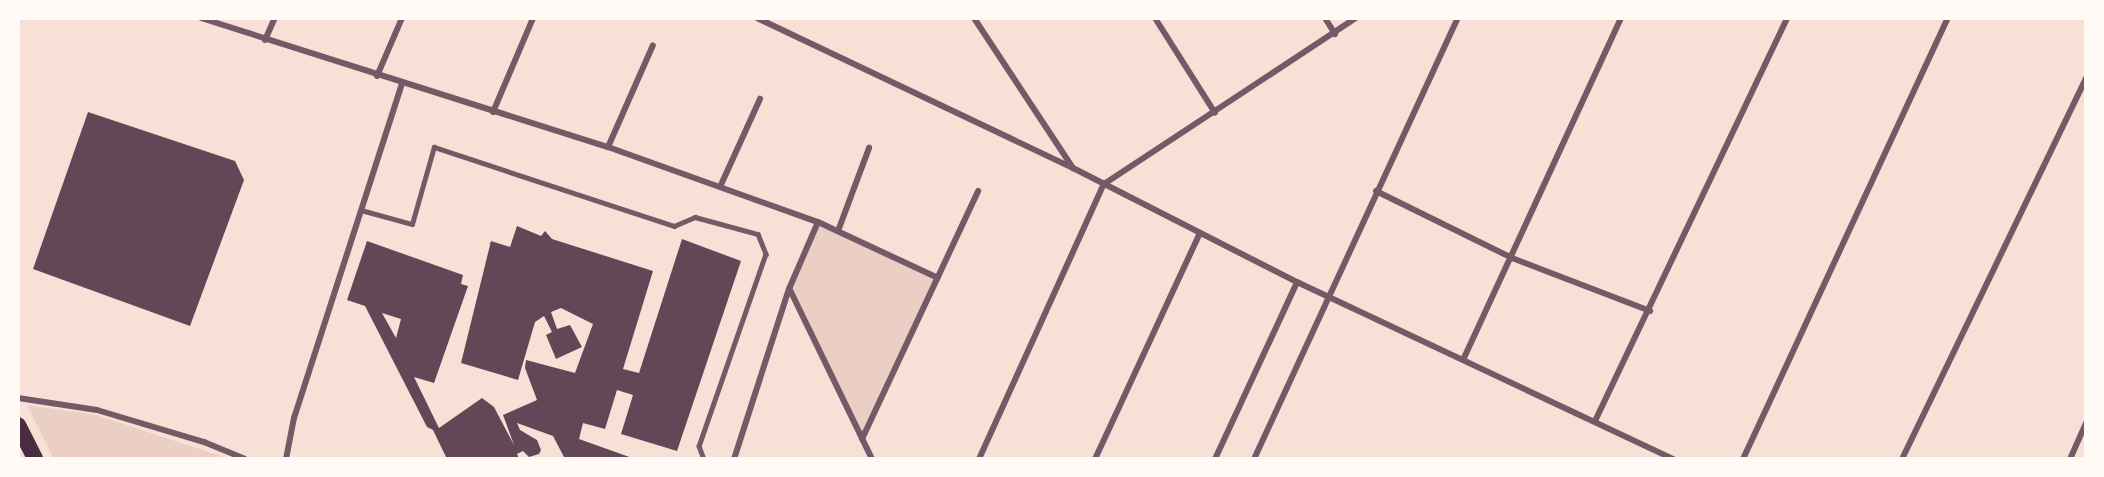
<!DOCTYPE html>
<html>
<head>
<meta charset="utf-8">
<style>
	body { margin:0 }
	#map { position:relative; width:2104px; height:477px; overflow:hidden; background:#f7e1d7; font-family:Inter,sans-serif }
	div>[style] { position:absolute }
	.green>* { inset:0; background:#ebcfc5 }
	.building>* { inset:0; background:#644757 }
	.service>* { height:4.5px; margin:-2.25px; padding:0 2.25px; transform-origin:2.25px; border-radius:2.25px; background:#755966 }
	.minor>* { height:6px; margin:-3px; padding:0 3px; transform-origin:3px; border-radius:3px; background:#755966 }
	.trunk>* { height:16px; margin:-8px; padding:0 8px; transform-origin:8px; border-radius:8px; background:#4a2c40 }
	span { translate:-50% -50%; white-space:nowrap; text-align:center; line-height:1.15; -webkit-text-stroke:4.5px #fffaf5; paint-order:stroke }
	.frame { position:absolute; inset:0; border:20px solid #fffaf5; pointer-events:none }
</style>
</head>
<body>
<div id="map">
	<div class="green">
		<i style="clip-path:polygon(818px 222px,938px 278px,862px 439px,789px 289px)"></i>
		<i style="clip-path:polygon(27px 405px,96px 415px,230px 459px,54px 459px)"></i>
	</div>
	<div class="building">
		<i style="clip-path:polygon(88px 112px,235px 161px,244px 180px,190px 326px,33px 269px)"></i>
		<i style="clip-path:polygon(evenodd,517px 226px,541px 236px,545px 231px,552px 239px,653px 271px,623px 369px,639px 373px,682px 239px,741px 261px,677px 451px,621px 434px,633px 395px,617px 390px,605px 429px,583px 423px,579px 439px,635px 459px,565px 459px,553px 436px,517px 423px,520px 430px,537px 440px,541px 450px,539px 454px,529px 457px,523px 451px,517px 454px,519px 459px,447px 459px,433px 430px,427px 427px,365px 306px,347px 300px,367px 241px,463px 275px,461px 284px,468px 286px,434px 383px,414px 377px,439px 428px,482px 398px,494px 407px,514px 445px,503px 415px,537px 400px,525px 368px,526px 360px,575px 373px,593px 324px,561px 308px,551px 312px,557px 329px,570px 325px,582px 347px,556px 359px,546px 335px,552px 332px,544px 316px,535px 322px,518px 380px,461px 363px,491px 241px,510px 247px,517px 226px,382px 313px,401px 319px,396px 338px,382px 313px)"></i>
	</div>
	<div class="service">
		<i style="left:361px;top:210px;width:53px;rotate:15.4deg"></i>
		<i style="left:412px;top:224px;width:80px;rotate:-74.1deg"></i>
		<i style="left:434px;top:147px;width:253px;rotate:18.2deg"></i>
		<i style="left:674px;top:226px;width:23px;rotate:-23deg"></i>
		<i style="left:695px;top:217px;width:65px;rotate:15.1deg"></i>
		<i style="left:758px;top:234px;width:22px;rotate:68deg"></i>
		<i style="left:766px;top:254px;width:203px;rotate:109.2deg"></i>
		<i style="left:699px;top:446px;width:14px;rotate:69deg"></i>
	</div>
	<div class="minor">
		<i style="left:201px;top:18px;width:427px;rotate:17.6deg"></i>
		<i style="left:608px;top:147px;width:223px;rotate:19.7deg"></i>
		<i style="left:818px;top:222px;width:132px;rotate:25deg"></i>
		<i style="left:757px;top:18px;width:350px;rotate:25.4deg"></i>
		<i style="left:1073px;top:168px;width:251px;rotate:27deg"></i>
		<i style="left:1297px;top:282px;width:416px;rotate:25.2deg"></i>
		<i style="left:974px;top:18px;width:180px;rotate:56.6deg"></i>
		<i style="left:1155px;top:18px;width:112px;rotate:57.7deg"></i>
		<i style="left:1325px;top:18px;width:19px;rotate:58deg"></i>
		<i style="left:265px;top:40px;width:24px;rotate:-66deg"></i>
		<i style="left:377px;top:76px;width:63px;rotate:-66.7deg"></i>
		<i style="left:493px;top:112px;width:102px;rotate:-66.9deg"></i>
		<i style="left:608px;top:147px;width:111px;rotate:-66.2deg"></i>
		<i style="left:1104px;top:184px;width:302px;rotate:-33.4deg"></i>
		<i style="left:720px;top:187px;width:97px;rotate:-65.6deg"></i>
		<i style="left:1376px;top:191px;width:152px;rotate:26.2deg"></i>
		<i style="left:1512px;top:258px;width:148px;rotate:21deg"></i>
		<i style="left:838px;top:231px;width:89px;rotate:-69.5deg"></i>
		<i style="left:790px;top:290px;width:188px;rotate:64.1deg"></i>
		<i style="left:1463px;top:360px;width:377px;rotate:-65.2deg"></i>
		<i style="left:18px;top:398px;width:80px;rotate:8.6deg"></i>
		<i style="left:97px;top:410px;width:112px;rotate:16.7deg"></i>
		<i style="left:204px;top:442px;width:44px;rotate:22.5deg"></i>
		<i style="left:1595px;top:421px;width:446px;rotate:-64.5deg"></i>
		<i style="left:862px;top:439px;width:274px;rotate:-64.9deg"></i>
		<i style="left:286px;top:459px;width:42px;rotate:-79deg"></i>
		<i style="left:294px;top:418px;width:351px;rotate:-72.1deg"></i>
		<i style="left:734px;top:459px;width:179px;rotate:-72.1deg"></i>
		<i style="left:789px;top:289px;width:73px;rotate:-66.6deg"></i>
		<i style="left:979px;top:459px;width:302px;rotate:-65.6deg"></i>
		<i style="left:1095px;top:459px;width:249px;rotate:-65.1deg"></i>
		<i style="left:1215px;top:459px;width:195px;rotate:-65.1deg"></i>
		<i style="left:1254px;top:459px;width:486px;rotate:-65.2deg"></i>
		<i style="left:1743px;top:459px;width:486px;rotate:-65.1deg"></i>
		<i style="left:1902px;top:459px;width:423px;rotate:-64.2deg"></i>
		<i style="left:2070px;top:459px;width:39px;rotate:-66deg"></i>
	</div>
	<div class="trunk">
		<i style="left:18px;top:425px;width:38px;rotate:63deg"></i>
	</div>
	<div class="frame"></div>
</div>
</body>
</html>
